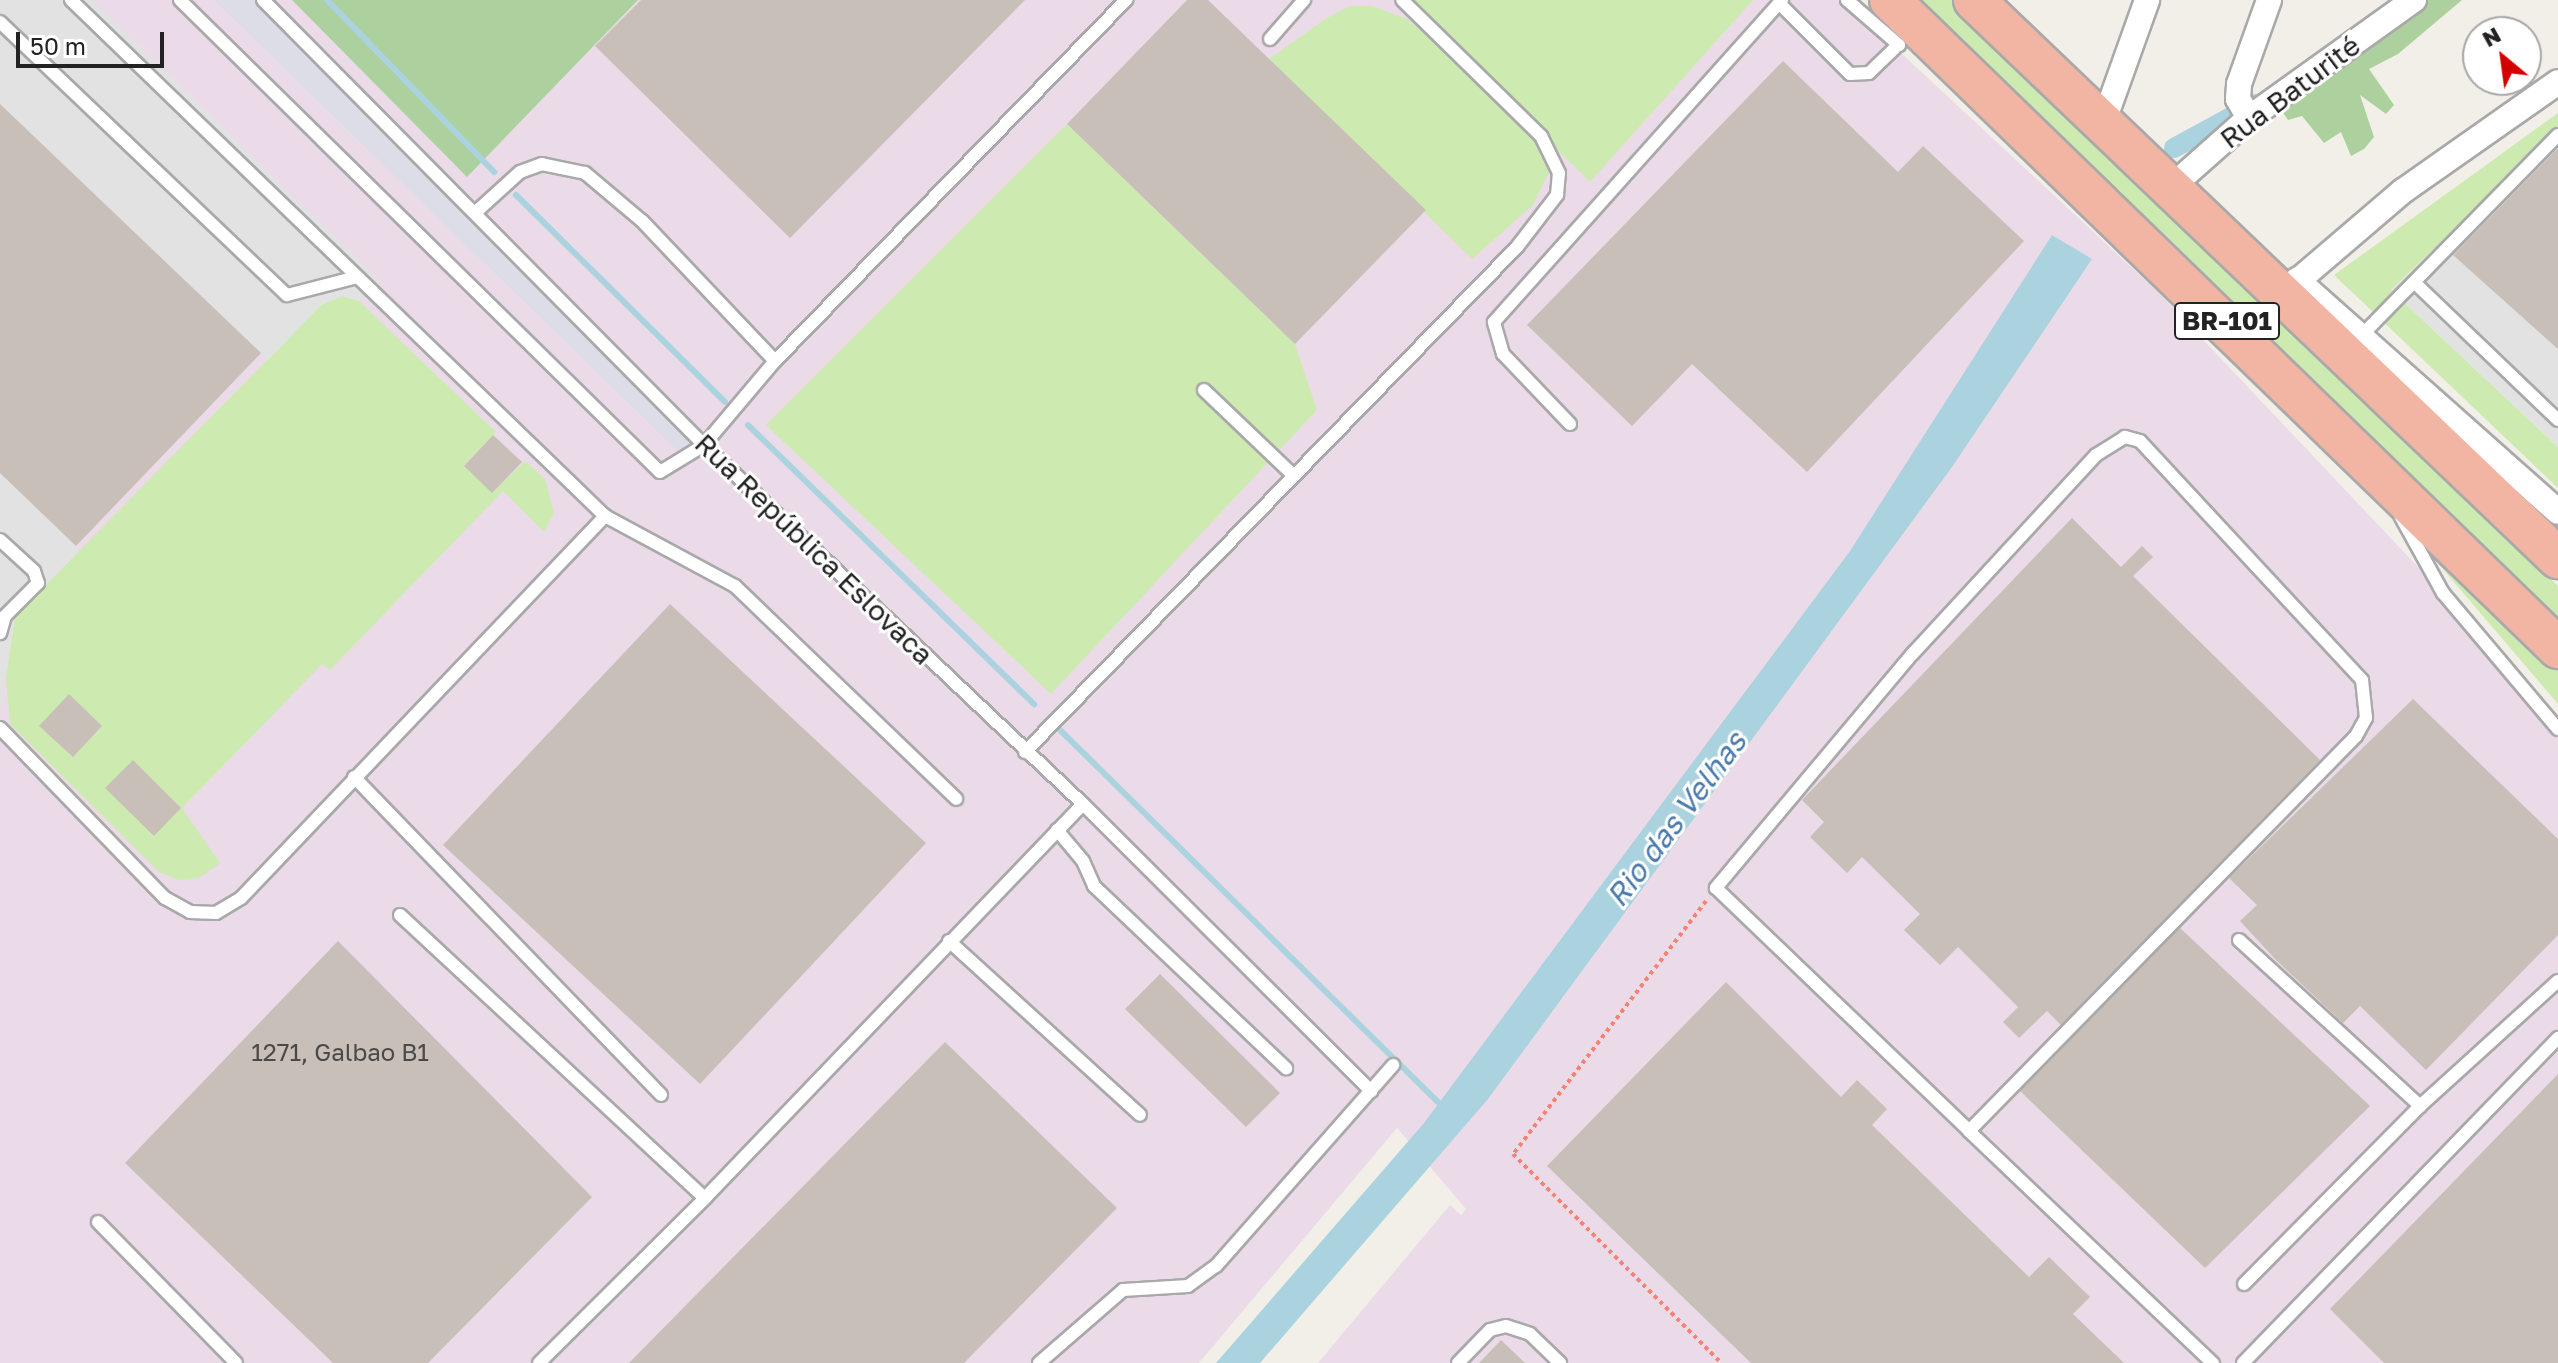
<!DOCTYPE html>
<html>
<head>
<meta charset="utf-8">
<style>
	body { margin:0 }
	#map { position:relative; width:2558px; height:1363px; overflow:hidden; background:#f2efe9; font-family:"Golos Text",sans-serif }
	div>[style] { position:absolute }
	.industrial>* { inset:0; background:#ebdbe8 }
	.grass>* { inset:0; background:#cdebb0 }
	.forest>* { inset:0; background:#add19e }
	.parking>* { inset:0; background:#e2e2e2 }
	.plaza>* { inset:0; background:#dddde8 }
	.water>* { inset:0; background:#aad3df }
	.stream>* { height:6px; margin:-3px; padding:0 3px; transform-origin:3px; border-radius:3px; background:#aad3df }
	.canal>* { height:20px; margin:-10px; padding:0 10px; transform-origin:10px; border-radius:10px; background:#aad3df }
	.building>* { inset:0; background:#c7bfb8 }
	.path>* { height:4px; margin-top:-2px; transform-origin:0; background:repeating-linear-gradient(90deg,#fa8072 0 4px,transparent 0 8px) }
	.roads { filter:drop-shadow(2px 0 #a9a9a9) drop-shadow(-2px 0 #a9a9a9) drop-shadow(0 2px #a9a9a9) drop-shadow(0 -2px #a9a9a9) }
	.service>* { height:12px; margin:-6px; padding:0 6px; transform-origin:6px; border-radius:6px; background:#fff }
	.minor>* { height:24px; margin:-12px; padding:0 12px; transform-origin:12px; border-radius:12px; background:#fff }
	.trunk>* { height:40px; margin:-20px; padding:0 20px; transform-origin:20px; border-radius:20px; background:#f2b4a3 }
	span { translate:-50% -50%; white-space:nowrap; text-align:center; line-height:1.15; -webkit-text-stroke:6px #fff; paint-order:stroke }
	.number-label { font-size:24px; color:#4b4948 }
	.number-label span { -webkit-text-stroke-width:0 }
	.shield-label span { padding:2px 6px; background:#fff; border:2px solid; border-radius:6px; -webkit-text-stroke-width:0 }
	.shield-label { font-size:26px; color:#222; font-weight:700 }
	.street-label { font-size:28px; color:#222 }
	.water-label { font-size:30px; color:#4a7aab; font-style:italic }
	.north { position:absolute; left:2462px; top:16px; width:80px; height:80px; box-sizing:border-box; background:#fff; border:2px solid #a7a7a7; border-radius:50%; rotate:331deg; font-size:22px; font-weight:700; line-height:32px; text-align:center; color:#222 }
	.north::after { content:''; display:block; margin:auto; width:28px; height:36px; background:#d40000; clip-path:polygon(50% 0,100% 100%,50% 72%,0 100%) }
	.scale { position:absolute; left:16px; top:32px; width:148px; height:36px; box-sizing:border-box; border:4px solid #222; border-top:0; padding-left:10px; font-size:24px; line-height:28px; white-space:nowrap; color:#222; -webkit-text-stroke:6px #fff; paint-order:stroke }
</style>
</head>
<body>
<div id="map">
	<div class="industrial">
		<i style="clip-path:polygon(0 0,1844px 0,2159px 293px,2558px 715px,2558px 1363px,1318px 1363px,1450px 1205px,1461px 1215px,1466px 1209px,1397px 1128px,1199px 1363px,0 1363px)"></i>
	</div>
	<div class="grass">
		<i style="clip-path:polygon(1402px 0,1753px 0,1590px 182px,1543px 136px,1549px 172px,1533px 205px,1472px 259px,1269px 59px,1325px 19px,1350px 6px,1372px 6px,1407px 19px,1527px 121px)"></i>
		<i style="clip-path:polygon(1911px 0,1958px 0,2558px 586px,2558px 623px)"></i>
		<i style="clip-path:polygon(2558px 113px,2558px 130px,2391px 290px,2558px 447px,2558px 488px,2334px 275px)"></i>
		<i style="clip-path:polygon(1067px 124px,1295px 344px,1317px 410px,1051px 694px,766px 425px)"></i>
		<i style="clip-path:polygon(342px 296px,359px 301px,496px 432px,464px 465px,492px 493px,525px 461px,545px 479px,554px 513px,544px 532px,503px 491px,330px 670px,322px 664px,182px 808px,220px 863px,199px 878px,178px 880px,159px 872px,10px 724px,6px 678px,15px 616px,321px 305px)"></i>
		<i style="clip-path:polygon(2401px 499px,2558px 653px,2558px 704px,2435px 560px)"></i>
	</div>
	<div class="forest">
		<i style="clip-path:polygon(292px 0,638px 0,467px 177px)"></i>
		<i style="clip-path:polygon(2427px 0,2462px 0,2398px 54px,2369px 69px,2394px 105px,2386px 114px,2360px 95px,2374px 137px,2364px 149px,2351px 156px,2341px 132px,2324px 143px,2302px 116px,2288px 120px,2278px 105px)"></i>
	</div>
	<div class="parking">
		<i style="clip-path:polygon(0 0,92px 0,380px 280px,359px 301px,342px 296px,321px 305px,268px 360px,0 104px)"></i>
		<i style="clip-path:polygon(2444px 241px,2558px 346px,2558px 447px,2391px 290px)"></i>
		<i style="clip-path:polygon(0 473px,80px 550px,15px 616px,0 715px)"></i>
	</div>
	<div class="plaza">
		<i style="clip-path:polygon(214px 0,259px 0,693px 434px,688px 461px)"></i>
	</div>
	<div class="water">
		<i style="clip-path:polygon(2052px 235px,2092px 259px,1952px 467px,1488px 1099px,1260px 1363px,1216px 1363px,1424px 1123px,1850px 551px)"></i>
	</div>
	<div class="stream">
		<i style="left:327px;top:0;width:240px;rotate:45.8deg"></i>
		<i style="left:516px;top:195px;width:294px;rotate:44.7deg"></i>
		<i style="left:748px;top:425px;width:400px;rotate:44.3deg"></i>
		<i style="left:1057px;top:727px;width:540px;rotate:44.55deg"></i>
	</div>
	<div class="canal">
		<i style="left:2174px;top:148px;width:92px;rotate:-28.5deg"></i>
	</div>
	<div class="building">
		<i style="clip-path:polygon(641px 0,1025px 0,790px 238px,595px 46px)"></i>
		<i style="clip-path:polygon(1187px 0,1208px 0,1426px 210px,1295px 344px,1067px 124px)"></i>
		<i style="clip-path:polygon(1783px 61px,1898px 172px,1923px 146px,2024px 241px,1807px 472px,1692px 364px,1632px 426px,1527px 325px)"></i>
		<i style="clip-path:polygon(0 104px,261px 353px,76px 546px,0 473px)"></i>
		<i style="clip-path:polygon(2558px 148px,2558px 349px,2453px 255px)"></i>
		<i style="clip-path:polygon(493px 435px,522px 462px,492px 493px,464px 466px)"></i>
		<i style="clip-path:polygon(2072px 518px,2121px 567px,2142px 546px,2153px 557px,2133px 576px,2320px 760px,2061px 1025px,2047px 1011px,2019px 1038px,2003px 1022px,2018px 1007px,1958px 947px,1940px 965px,1904px 930px,1920px 914px,1862px 857px,1847px 873px,1810px 837px,1824px 822px,1802px 800px)"></i>
		<i style="clip-path:polygon(670px 604px,926px 843px,700px 1084px,443px 845px)"></i>
		<i style="clip-path:polygon(69px 694px,102px 726px,73px 757px,39px 726px)"></i>
		<i style="clip-path:polygon(2413px 699px,2558px 839px,2558px 935px,2426px 1070px,2360px 1006px,2343px 1023px,2276px 960px,2240px 921px,2257px 905px,2229px 878px)"></i>
		<i style="clip-path:polygon(133px 760px,181px 808px,154px 836px,105px 788px)"></i>
		<i style="clip-path:polygon(2180px 928px,2370px 1106px,2205px 1268px,2020px 1091px)"></i>
		<i style="clip-path:polygon(338px 941px,592px 1197px,428px 1363px,333px 1363px,125px 1163px)"></i>
		<i style="clip-path:polygon(1160px 974px,1280px 1093px,1246px 1127px,1125px 1009px)"></i>
		<i style="clip-path:polygon(1726px 982px,1841px 1097px,1857px 1080px,1887px 1109px,1872px 1125px,2029px 1277px,2049px 1257px,2090px 1297px,2073px 1314px,2124px 1363px,1751px 1363px,1547px 1166px)"></i>
		<i style="clip-path:polygon(945px 1042px,1117px 1208px,964px 1363px,629px 1363px)"></i>
		<i style="clip-path:polygon(2558px 1074px,2558px 1363px,2384px 1363px,2330px 1309px)"></i>
		<i style="clip-path:polygon(1501px 1340px,1525px 1363px,1479px 1363px)"></i>
	</div>
	<div class="path">
		<i style="left:1706px;top:901px;width:318px;rotate:127.3deg"></i>
		<i style="left:1513px;top:1154px;width:295px;rotate:45.1deg"></i>
	</div>
	<div class="roads">
		<div class="service">
			<i style="left:71px;top:0;width:743px;rotate:44.02deg"></i>
			<i style="left:605px;top:516px;width:148px;rotate:28.3deg"></i>
			<i style="left:735px;top:586px;width:307px;rotate:43.9deg"></i>
			<i style="left:180px;top:0;width:673px;rotate:44.52deg"></i>
			<i style="left:660px;top:472px;width:52px;rotate:-31.5deg"></i>
			<i style="left:704px;top:445px;width:110px;rotate:-49.8deg"></i>
			<i style="left:775px;top:361px;width:193px;rotate:-133.5deg"></i>
			<i style="left:642px;top:221px;width:75px;rotate:-139.9deg"></i>
			<i style="left:585px;top:173px;width:44px;rotate:-168.2deg"></i>
			<i style="left:542px;top:164px;width:23px;rotate:160deg"></i>
			<i style="left:520px;top:172px;width:58px;rotate:137.8deg"></i>
			<i style="left:263px;top:0;width:627px;rotate:45.26deg"></i>
			<i style="left:704px;top:445px;width:522px;rotate:43.45deg"></i>
			<i style="left:1083px;top:804px;width:407px;rotate:44.9deg"></i>
			<i style="left:1847px;top:0;width:69px;rotate:40.9deg"></i>
			<i style="left:1779px;top:3px;width:100px;rotate:45deg"></i>
			<i style="left:1850px;top:74px;width:19px;rotate:-3deg"></i>
			<i style="left:1869px;top:73px;width:36px;rotate:-44deg"></i>
			<i style="left:0;top:22px;width:396px;rotate:43.6deg"></i>
			<i style="left:287px;top:295px;width:72px;rotate:-14.4deg"></i>
			<i style="left:1270px;top:39px;width:52px;rotate:-48.9deg"></i>
			<i style="left:2415px;top:283px;width:198px;rotate:43.8deg"></i>
			<i style="left:2362px;top:335px;width:280px;rotate:-45.6deg"></i>
			<i style="left:775px;top:361px;width:504px;rotate:-45.8deg"></i>
			<i style="left:1204px;top:390px;width:122px;rotate:43.7deg"></i>
			<i style="left:1570px;top:424px;width:97px;rotate:-133.7deg"></i>
			<i style="left:1503px;top:354px;width:33px;rotate:-106deg"></i>
			<i style="left:1494px;top:322px;width:432px;rotate:-48.2deg"></i>
			<i style="left:2401px;top:517px;width:87px;rotate:61.1deg"></i>
			<i style="left:2443px;top:593px;width:178px;rotate:49.8deg"></i>
			<i style="left:0;top:540px;width:46px;rotate:42.4deg"></i>
			<i style="left:34px;top:571px;width:13px;rotate:72deg"></i>
			<i style="left:38px;top:583px;width:47px;rotate:135deg"></i>
			<i style="left:5px;top:616px;width:18px;rotate:106deg"></i>
			<i style="left:0;top:728px;width:237px;rotate:45.9deg"></i>
			<i style="left:165px;top:898px;width:29px;rotate:29deg"></i>
			<i style="left:190px;top:912px;width:26px;rotate:2deg"></i>
			<i style="left:216px;top:913px;width:29px;rotate:-31deg"></i>
			<i style="left:241px;top:898px;width:528px;rotate:-46.38deg"></i>
			<i style="left:1025px;top:752px;width:705px;rotate:-45.75deg"></i>
			<i style="left:1517px;top:247px;width:66px;rotate:-52.4deg"></i>
			<i style="left:1557px;top:195px;width:22px;rotate:-85deg"></i>
			<i style="left:1559px;top:173px;width:41px;rotate:-115.9deg"></i>
			<i style="left:1541px;top:136px;width:194px;rotate:-135.6deg"></i>
			<i style="left:354px;top:777px;width:442px;rotate:46deg"></i>
			<i style="left:1057px;top:830px;width:40px;rotate:50deg"></i>
			<i style="left:1083px;top:861px;width:27px;rotate:66deg"></i>
			<i style="left:1094px;top:886px;width:265px;rotate:43.5deg"></i>
			<i style="left:400px;top:915px;width:416px;rotate:42.9deg"></i>
			<i style="left:705px;top:1198px;width:546px;rotate:-46.19deg"></i>
			<i style="left:2239px;top:940px;width:246px;rotate:42.5deg"></i>
			<i style="left:949px;top:941px;width:258px;rotate:42.3deg"></i>
			<i style="left:1969px;top:1131px;width:553px;rotate:-45.59deg"></i>
			<i style="left:2356px;top:736px;width:21px;rotate:-61deg"></i>
			<i style="left:2366px;top:718px;width:38px;rotate:-96deg"></i>
			<i style="left:2362px;top:680px;width:326px;rotate:-132.9deg"></i>
			<i style="left:2140px;top:441px;width:16px;rotate:-165deg"></i>
			<i style="left:2125px;top:437px;width:34px;rotate:148deg"></i>
			<i style="left:2096px;top:455px;width:270px;rotate:132.7deg"></i>
			<i style="left:1913px;top:653px;width:307px;rotate:130deg"></i>
			<i style="left:1716px;top:888px;width:351px;rotate:43.8deg"></i>
			<i style="left:1969px;top:1131px;width:337px;rotate:43.6deg"></i>
			<i style="left:98px;top:1222px;width:197px;rotate:45.6deg"></i>
			<i style="left:2244px;top:1284px;width:250px;rotate:-45.3deg"></i>
			<i style="left:2420px;top:1106px;width:186px;rotate:-42.2deg"></i>
			<i style="left:539px;top:1363px;width:234px;rotate:-44.8deg"></i>
			<i style="left:1039px;top:1363px;width:111px;rotate:-41deg"></i>
			<i style="left:1123px;top:1290px;width:65px;rotate:-3.5deg"></i>
			<i style="left:1188px;top:1286px;width:34px;rotate:-36deg"></i>
			<i style="left:1216px;top:1266px;width:268px;rotate:-48.6deg"></i>
			<i style="left:1458px;top:1363px;width:46px;rotate:-45.9deg"></i>
			<i style="left:1490px;top:1330px;width:16px;rotate:-14deg"></i>
			<i style="left:1506px;top:1326px;width:25px;rotate:18deg"></i>
			<i style="left:1530px;top:1334px;width:42px;rotate:44deg"></i>
			<i style="left:2243px;top:1363px;width:453px;rotate:-45.9deg"></i>
		</div>
		<div class="minor">
			<i style="left:2249px;top:118px;width:22px;rotate:-120deg"></i>
			<i style="left:2238px;top:99px;width:15px;rotate:-86deg"></i>
			<i style="left:2239px;top:84px;width:89px;rotate:-70.3deg"></i>
			<i style="left:2102px;top:126px;width:134px;rotate:-70.3deg"></i>
			<i style="left:2169px;top:189px;width:107px;rotate:-41.6deg"></i>
			<i style="left:2249px;top:118px;width:203px;rotate:-35.6deg"></i>
			<i style="left:2297px;top:280px;width:349px;rotate:41.6deg"></i>
			<i style="left:2280px;top:296px;width:162px;rotate:-40.5deg"></i>
			<i style="left:2403px;top:191px;width:189px;rotate:-35.1deg"></i>
		</div>
		<div class="trunk">
			<i style="left:1890px;top:0;width:931px;rotate:44.13deg"></i>
			<i style="left:1974px;top:0;width:808px;rotate:43.7deg"></i>
		</div>
	</div>
	<div class="number-label">
		<span style="left:340px;top:1052px">1271, Galbao B1</span>
	</div>
	<div class="shield-label">
		<span style="left:2227px;top:321px">BR-101</span>
	</div>
	<div class="street-label">
		<span style="left:2290px;top:92px;rotate:-37deg">Rua Baturité</span>
		<span style="left:814px;top:549px;rotate:44deg">Rua República Eslovaca</span>
	</div>
	<div class="water-label">
		<span style="left:1676px;top:819px;rotate:-53deg">Rio das Velhas</span>
	</div>
	<div class="north">N</div>
	<div class="scale">50 m</div>
</div>
</body>
</html>
